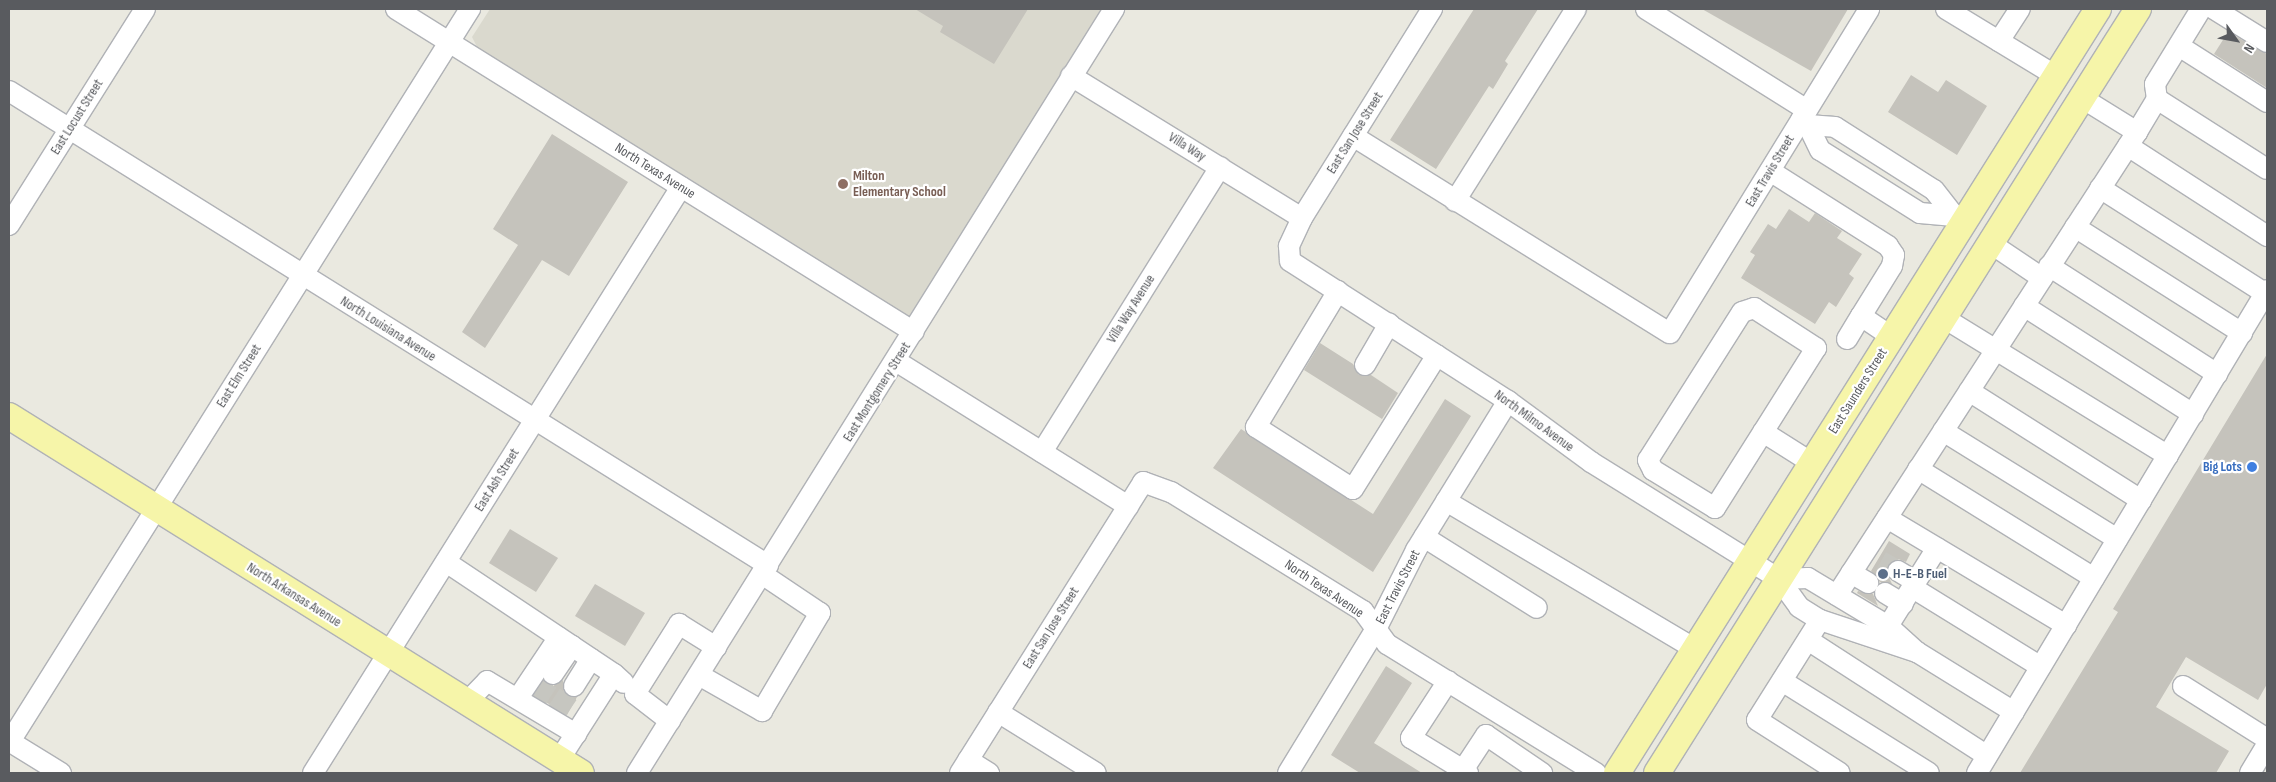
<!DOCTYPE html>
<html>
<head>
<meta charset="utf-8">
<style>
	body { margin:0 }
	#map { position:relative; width:2276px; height:782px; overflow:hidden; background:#eae9e0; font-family:"Sofia Sans Condensed",sans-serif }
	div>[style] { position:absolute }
	.education>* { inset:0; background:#dad9ce }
	.building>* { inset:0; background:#c5c3bc }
	.minor-tunnel>* { height:20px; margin-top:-10px; transform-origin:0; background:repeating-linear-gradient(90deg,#c6c6c0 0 20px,transparent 0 30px) }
	.roads { filter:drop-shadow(1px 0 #b0b2b6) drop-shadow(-1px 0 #b0b2b6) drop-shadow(0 1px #b0b2b6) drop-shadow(0 -1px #b0b2b6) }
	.minor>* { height:20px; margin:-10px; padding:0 10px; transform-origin:10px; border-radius:10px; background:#fff }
	.major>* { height:26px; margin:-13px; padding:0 13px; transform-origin:13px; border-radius:13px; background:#f6f5a9 }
	.dots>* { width:14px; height:14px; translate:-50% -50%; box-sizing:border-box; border:2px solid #fff; border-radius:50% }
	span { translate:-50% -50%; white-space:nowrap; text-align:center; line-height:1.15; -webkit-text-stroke:4.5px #fff; paint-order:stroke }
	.street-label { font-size:14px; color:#595b5f }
	.education-label { font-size:14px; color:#785e54; font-weight:700 }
	.left { translate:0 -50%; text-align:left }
	.shop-label { font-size:14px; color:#366cbe; font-weight:700 }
	.right { translate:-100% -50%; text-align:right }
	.service-label { font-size:14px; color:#4e5e75; font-weight:700 }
	.frame { position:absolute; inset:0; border:10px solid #595b5f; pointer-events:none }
	.north { position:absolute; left:2211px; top:15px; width:50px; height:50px; -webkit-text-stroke:4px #fff; paint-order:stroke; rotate:122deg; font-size:14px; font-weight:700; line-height:20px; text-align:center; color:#595b5f }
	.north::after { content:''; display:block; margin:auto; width:18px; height:22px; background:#595b5f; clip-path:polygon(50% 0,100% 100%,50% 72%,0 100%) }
</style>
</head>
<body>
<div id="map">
	<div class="education">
		<i style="clip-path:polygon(490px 9px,1105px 9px,913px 318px,907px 320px,479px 51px,472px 37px)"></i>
	</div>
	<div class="building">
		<i style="clip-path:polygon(915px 9px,1028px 9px,994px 64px,940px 32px,943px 26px)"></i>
		<i style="clip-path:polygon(1474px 9px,1538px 9px,1505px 61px,1508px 64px,1493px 89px,1489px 86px,1436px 169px,1390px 140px)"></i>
		<i style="clip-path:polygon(1702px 9px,1848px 9px,1811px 71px)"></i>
		<i style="clip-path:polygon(2228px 32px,2267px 54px,2267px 88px,2214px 54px)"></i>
		<i style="clip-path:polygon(1911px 75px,1938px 92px,1946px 80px,1987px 106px,1957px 155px,1888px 112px)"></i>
		<i style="clip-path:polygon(552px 134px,628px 182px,569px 276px,542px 260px,485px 348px,462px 332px,518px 245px,493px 229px)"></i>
		<i style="clip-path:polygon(1789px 209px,1809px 222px,1815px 213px,1842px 231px,1837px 238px,1862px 254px,1849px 274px,1854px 278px,1836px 307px,1829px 302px,1815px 324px,1741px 278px,1755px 255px,1750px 252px,1768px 224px,1776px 229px)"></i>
		<i style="clip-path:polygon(1320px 343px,1353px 364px,1359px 375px,1371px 375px,1398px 393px,1382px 419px,1304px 370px)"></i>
		<i style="clip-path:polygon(2267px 354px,2267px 684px,2258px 700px,2186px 657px,2156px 707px,2229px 751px,2216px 773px,2020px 773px,2118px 612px,2113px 609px)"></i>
		<i style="clip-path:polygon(1445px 399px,1471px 416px,1373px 572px,1213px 468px,1241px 429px,1373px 514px)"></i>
		<i style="clip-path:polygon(510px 529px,558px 558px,536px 592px,489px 563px)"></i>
		<i style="clip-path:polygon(1889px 541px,1910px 554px,1906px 562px,1898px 559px,1888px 564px,1886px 571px,1892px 584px,1880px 582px,1871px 571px)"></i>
		<i style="clip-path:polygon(595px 584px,645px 613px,625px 646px,575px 616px)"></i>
		<i style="clip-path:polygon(1858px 591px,1873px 594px,1878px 606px,1857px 593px)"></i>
		<i style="clip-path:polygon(1386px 666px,1412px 683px,1374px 743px,1422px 773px,1360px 773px,1331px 755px)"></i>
		<i style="clip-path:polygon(563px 680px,564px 692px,577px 697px,567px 715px,534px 695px,544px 681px,553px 686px)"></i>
	</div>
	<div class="minor-tunnel">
		<i style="left:1881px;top:561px;width:20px;rotate:30deg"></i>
		<i style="left:537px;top:699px;width:30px;rotate:-57deg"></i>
		<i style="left:557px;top:711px;width:30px;rotate:-56deg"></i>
	</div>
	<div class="roads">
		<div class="minor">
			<i style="left:396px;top:9px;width:610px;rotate:31.95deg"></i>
			<i style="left:1432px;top:9px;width:246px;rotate:121.9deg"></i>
			<i style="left:1302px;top:218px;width:31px;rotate:115deg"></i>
			<i style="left:1289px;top:246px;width:15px;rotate:86deg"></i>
			<i style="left:1290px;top:261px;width:259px;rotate:32.7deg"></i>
			<i style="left:1508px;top:401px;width:103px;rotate:36.3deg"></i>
			<i style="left:1591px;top:462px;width:221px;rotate:31.9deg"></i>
			<i style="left:1779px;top:579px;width:34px;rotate:54deg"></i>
			<i style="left:1799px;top:607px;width:25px;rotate:32deg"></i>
			<i style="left:1820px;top:620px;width:102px;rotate:18.3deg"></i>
			<i style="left:1646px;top:9px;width:190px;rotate:32.1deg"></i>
			<i style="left:1946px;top:9px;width:129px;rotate:31.3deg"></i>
			<i style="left:2214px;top:9px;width:62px;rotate:31.9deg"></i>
			<i style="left:1999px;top:41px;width:38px;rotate:-57deg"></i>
			<i style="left:2179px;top:46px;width:104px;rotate:32.5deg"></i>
			<i style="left:1071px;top:76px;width:271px;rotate:31.6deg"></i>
			<i style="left:9px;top:91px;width:895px;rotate:31.99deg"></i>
			<i style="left:2082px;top:98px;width:65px;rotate:31.7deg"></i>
			<i style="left:2137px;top:132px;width:39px;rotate:-59deg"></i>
			<i style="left:2157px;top:99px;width:130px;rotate:32.5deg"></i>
			<i style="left:2157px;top:99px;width:15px;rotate:-98deg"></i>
			<i style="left:2155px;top:84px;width:88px;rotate:-58.5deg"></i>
			<i style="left:1801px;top:120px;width:9px;rotate:36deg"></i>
			<i style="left:1808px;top:125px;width:27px;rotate:4deg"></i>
			<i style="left:1835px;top:127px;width:117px;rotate:32.5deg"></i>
			<i style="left:1934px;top:190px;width:33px;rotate:52deg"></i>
			<i style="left:1954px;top:216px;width:34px;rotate:-175deg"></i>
			<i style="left:1920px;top:213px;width:118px;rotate:-147.8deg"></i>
			<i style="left:1820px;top:150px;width:28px;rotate:-116deg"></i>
			<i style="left:1353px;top:136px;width:373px;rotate:31.9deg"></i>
			<i style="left:1670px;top:333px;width:380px;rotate:-58.4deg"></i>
			<i style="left:2128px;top:146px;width:166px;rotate:32.9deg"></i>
			<i style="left:1770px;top:171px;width:140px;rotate:32.4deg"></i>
			<i style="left:1888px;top:246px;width:11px;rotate:56deg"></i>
			<i style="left:1894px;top:255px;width:11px;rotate:100deg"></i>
			<i style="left:1892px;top:266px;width:59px;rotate:121.8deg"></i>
			<i style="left:2100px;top:188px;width:196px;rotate:32.5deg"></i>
			<i style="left:1455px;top:201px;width:227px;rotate:-57.8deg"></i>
			<i style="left:9px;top:225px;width:255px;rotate:-57.8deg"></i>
			<i style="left:2075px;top:227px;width:198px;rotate:32.4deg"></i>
			<i style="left:1990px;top:243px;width:63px;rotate:33.9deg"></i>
			<i style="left:2049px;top:266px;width:200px;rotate:32.7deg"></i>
			<i style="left:1338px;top:291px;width:159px;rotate:121.1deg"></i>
			<i style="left:1256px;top:427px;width:115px;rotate:32.6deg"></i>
			<i style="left:1353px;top:489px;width:158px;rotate:-57.9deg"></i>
			<i style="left:2024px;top:306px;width:201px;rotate:32.6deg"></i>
			<i style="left:1944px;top:318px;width:263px;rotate:31.6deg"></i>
			<i style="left:1847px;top:339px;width:27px;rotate:-59deg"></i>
			<i style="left:1861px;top:316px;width:37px;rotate:34deg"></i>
			<i style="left:896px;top:361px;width:274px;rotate:32deg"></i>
			<i style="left:1365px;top:365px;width:48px;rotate:-59.7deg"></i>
			<i style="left:1969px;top:391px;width:204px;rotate:32.4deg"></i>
			<i style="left:1943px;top:431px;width:205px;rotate:31.8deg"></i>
			<i style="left:1763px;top:432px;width:90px;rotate:122.3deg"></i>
			<i style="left:1715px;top:508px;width:73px;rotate:-148.5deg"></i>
			<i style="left:1653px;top:470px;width:11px;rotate:-117deg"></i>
			<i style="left:1648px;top:460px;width:175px;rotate:-57.6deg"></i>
			<i style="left:1742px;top:312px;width:13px;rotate:-18deg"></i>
			<i style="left:1754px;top:308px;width:74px;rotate:32.8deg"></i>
			<i style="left:1816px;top:348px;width:99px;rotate:122.2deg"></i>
			<i style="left:1763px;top:432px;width:58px;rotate:32.3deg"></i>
			<i style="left:1042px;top:452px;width:336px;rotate:-58deg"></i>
			<i style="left:1918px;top:469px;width:207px;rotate:31.8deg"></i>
			<i style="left:1446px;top:501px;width:290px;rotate:30.7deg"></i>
			<i style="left:1887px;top:518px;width:209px;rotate:30.9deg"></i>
			<i style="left:1424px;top:537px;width:133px;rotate:32.1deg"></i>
			<i style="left:446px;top:562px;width:202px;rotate:33.7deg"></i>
			<i style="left:1898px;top:571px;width:21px;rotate:31deg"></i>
			<i style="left:1851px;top:573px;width:20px;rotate:30deg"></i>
			<i style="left:1779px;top:579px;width:29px;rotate:-2deg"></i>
			<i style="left:1808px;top:578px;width:93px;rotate:31deg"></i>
			<i style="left:1888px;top:626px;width:39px;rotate:42deg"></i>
			<i style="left:1917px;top:652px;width:114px;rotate:31.7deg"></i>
			<i style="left:1913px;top:588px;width:150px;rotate:31.7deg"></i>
			<i style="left:1885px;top:593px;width:21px;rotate:31deg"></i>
			<i style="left:1837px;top:595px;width:552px;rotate:-57.06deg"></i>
			<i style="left:1820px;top:620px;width:118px;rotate:122.2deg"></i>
			<i style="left:1757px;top:720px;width:98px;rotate:32.6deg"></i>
			<i style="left:1888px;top:626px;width:92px;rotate:-57.9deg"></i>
			<i style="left:1808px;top:640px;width:213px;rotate:32.9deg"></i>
			<i style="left:553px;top:674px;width:34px;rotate:-56deg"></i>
			<i style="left:699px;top:675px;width:73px;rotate:29.7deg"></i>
			<i style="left:762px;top:711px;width:114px;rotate:-59.4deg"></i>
			<i style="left:820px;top:613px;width:70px;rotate:-146.1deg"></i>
			<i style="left:1448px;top:681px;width:68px;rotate:123deg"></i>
			<i style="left:1411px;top:738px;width:67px;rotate:31.6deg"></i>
			<i style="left:1782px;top:681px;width:173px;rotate:32deg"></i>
			<i style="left:574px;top:686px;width:32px;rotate:-58deg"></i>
			<i style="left:2183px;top:686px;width:99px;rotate:32.2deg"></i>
			<i style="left:518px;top:698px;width:73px;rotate:-56.1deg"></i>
			<i style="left:467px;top:702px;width:29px;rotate:-46deg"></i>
			<i style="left:487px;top:681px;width:104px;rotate:30.8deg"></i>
			<i style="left:998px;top:712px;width:115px;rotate:31.9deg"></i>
			<i style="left:670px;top:721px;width:44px;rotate:-142.4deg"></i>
			<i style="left:635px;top:694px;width:83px;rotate:-57.8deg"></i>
			<i style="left:679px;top:624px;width:44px;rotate:31.9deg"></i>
			<i style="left:9px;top:741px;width:61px;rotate:31.6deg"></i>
			<i style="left:9px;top:743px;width:867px;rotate:-57.87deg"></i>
			<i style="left:559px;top:760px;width:102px;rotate:-57.4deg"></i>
			<i style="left:614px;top:674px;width:13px;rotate:42deg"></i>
			<i style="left:968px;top:760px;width:25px;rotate:32deg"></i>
			<i style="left:1463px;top:770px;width:42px;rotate:-56.7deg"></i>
			<i style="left:1486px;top:735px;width:68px;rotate:34.2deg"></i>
			<i style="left:313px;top:773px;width:692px;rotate:-57.87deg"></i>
			<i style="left:637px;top:773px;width:901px;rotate:-58.02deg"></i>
			<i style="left:960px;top:773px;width:344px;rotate:-57.8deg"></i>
			<i style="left:1143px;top:482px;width:30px;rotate:20deg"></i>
			<i style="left:1171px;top:492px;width:226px;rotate:31.8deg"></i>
			<i style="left:1363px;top:611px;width:41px;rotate:54deg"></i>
			<i style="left:1387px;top:644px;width:246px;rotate:31.7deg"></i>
			<i style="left:1288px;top:773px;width:169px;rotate:-58.6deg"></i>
			<i style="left:1376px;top:629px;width:89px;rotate:-63.1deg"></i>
			<i style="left:1416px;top:550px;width:175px;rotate:-58.3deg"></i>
			<i style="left:1977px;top:773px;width:563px;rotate:-59.02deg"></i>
			<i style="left:2250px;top:773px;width:33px;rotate:-59deg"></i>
		</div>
		<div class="major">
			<i style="left:9px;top:416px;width:674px;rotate:31.97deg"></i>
			<i style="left:1617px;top:773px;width:903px;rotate:-57.81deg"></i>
			<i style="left:1657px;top:773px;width:903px;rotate:-57.81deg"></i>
		</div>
	</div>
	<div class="dots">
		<i style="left:843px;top:184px;background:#8d6e63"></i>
		<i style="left:2252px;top:467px;background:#3f7fe0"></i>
		<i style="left:1883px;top:574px;background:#5c6f8a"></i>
	</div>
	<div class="street-label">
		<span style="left:77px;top:117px;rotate:-58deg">East Locust Street</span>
		<span style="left:1355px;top:133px;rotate:-58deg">East San Jose Street</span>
		<span style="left:1187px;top:147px;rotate:32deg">Villa Way</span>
		<span style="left:655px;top:171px;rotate:32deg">North Texas Avenue</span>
		<span style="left:1770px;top:171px;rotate:-59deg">East Travis Street</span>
		<span style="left:1131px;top:309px;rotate:-58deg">Villa Way Avenue</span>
		<span style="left:388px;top:329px;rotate:32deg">North Louisiana Avenue</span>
		<span style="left:239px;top:376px;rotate:-58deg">East Elm Street</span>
		<span style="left:1858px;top:391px;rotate:-58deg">East Saunders Street</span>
		<span style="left:877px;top:392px;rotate:-58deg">East Montgomery Street</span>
		<span style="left:1534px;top:421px;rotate:36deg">North Milmo Avenue</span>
		<span style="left:497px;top:480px;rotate:-58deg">East Ash Street</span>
		<span style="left:1398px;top:587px;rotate:-63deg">East Travis Street</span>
		<span style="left:1324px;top:589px;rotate:34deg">North Texas Avenue</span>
		<span style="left:294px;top:595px;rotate:32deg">North Arkansas Avenue</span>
		<span style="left:1051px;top:628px;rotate:-58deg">East San Jose Street</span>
	</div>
	<div class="education-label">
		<span class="left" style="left:853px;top:184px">Milton<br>Elementary School</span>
	</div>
	<div class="shop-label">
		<span class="right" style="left:2242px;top:467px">Big Lots</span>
	</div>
	<div class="service-label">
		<span class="left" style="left:1893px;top:574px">H-E-B Fuel</span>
	</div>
	<div class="frame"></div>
	<div class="north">N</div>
</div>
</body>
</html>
